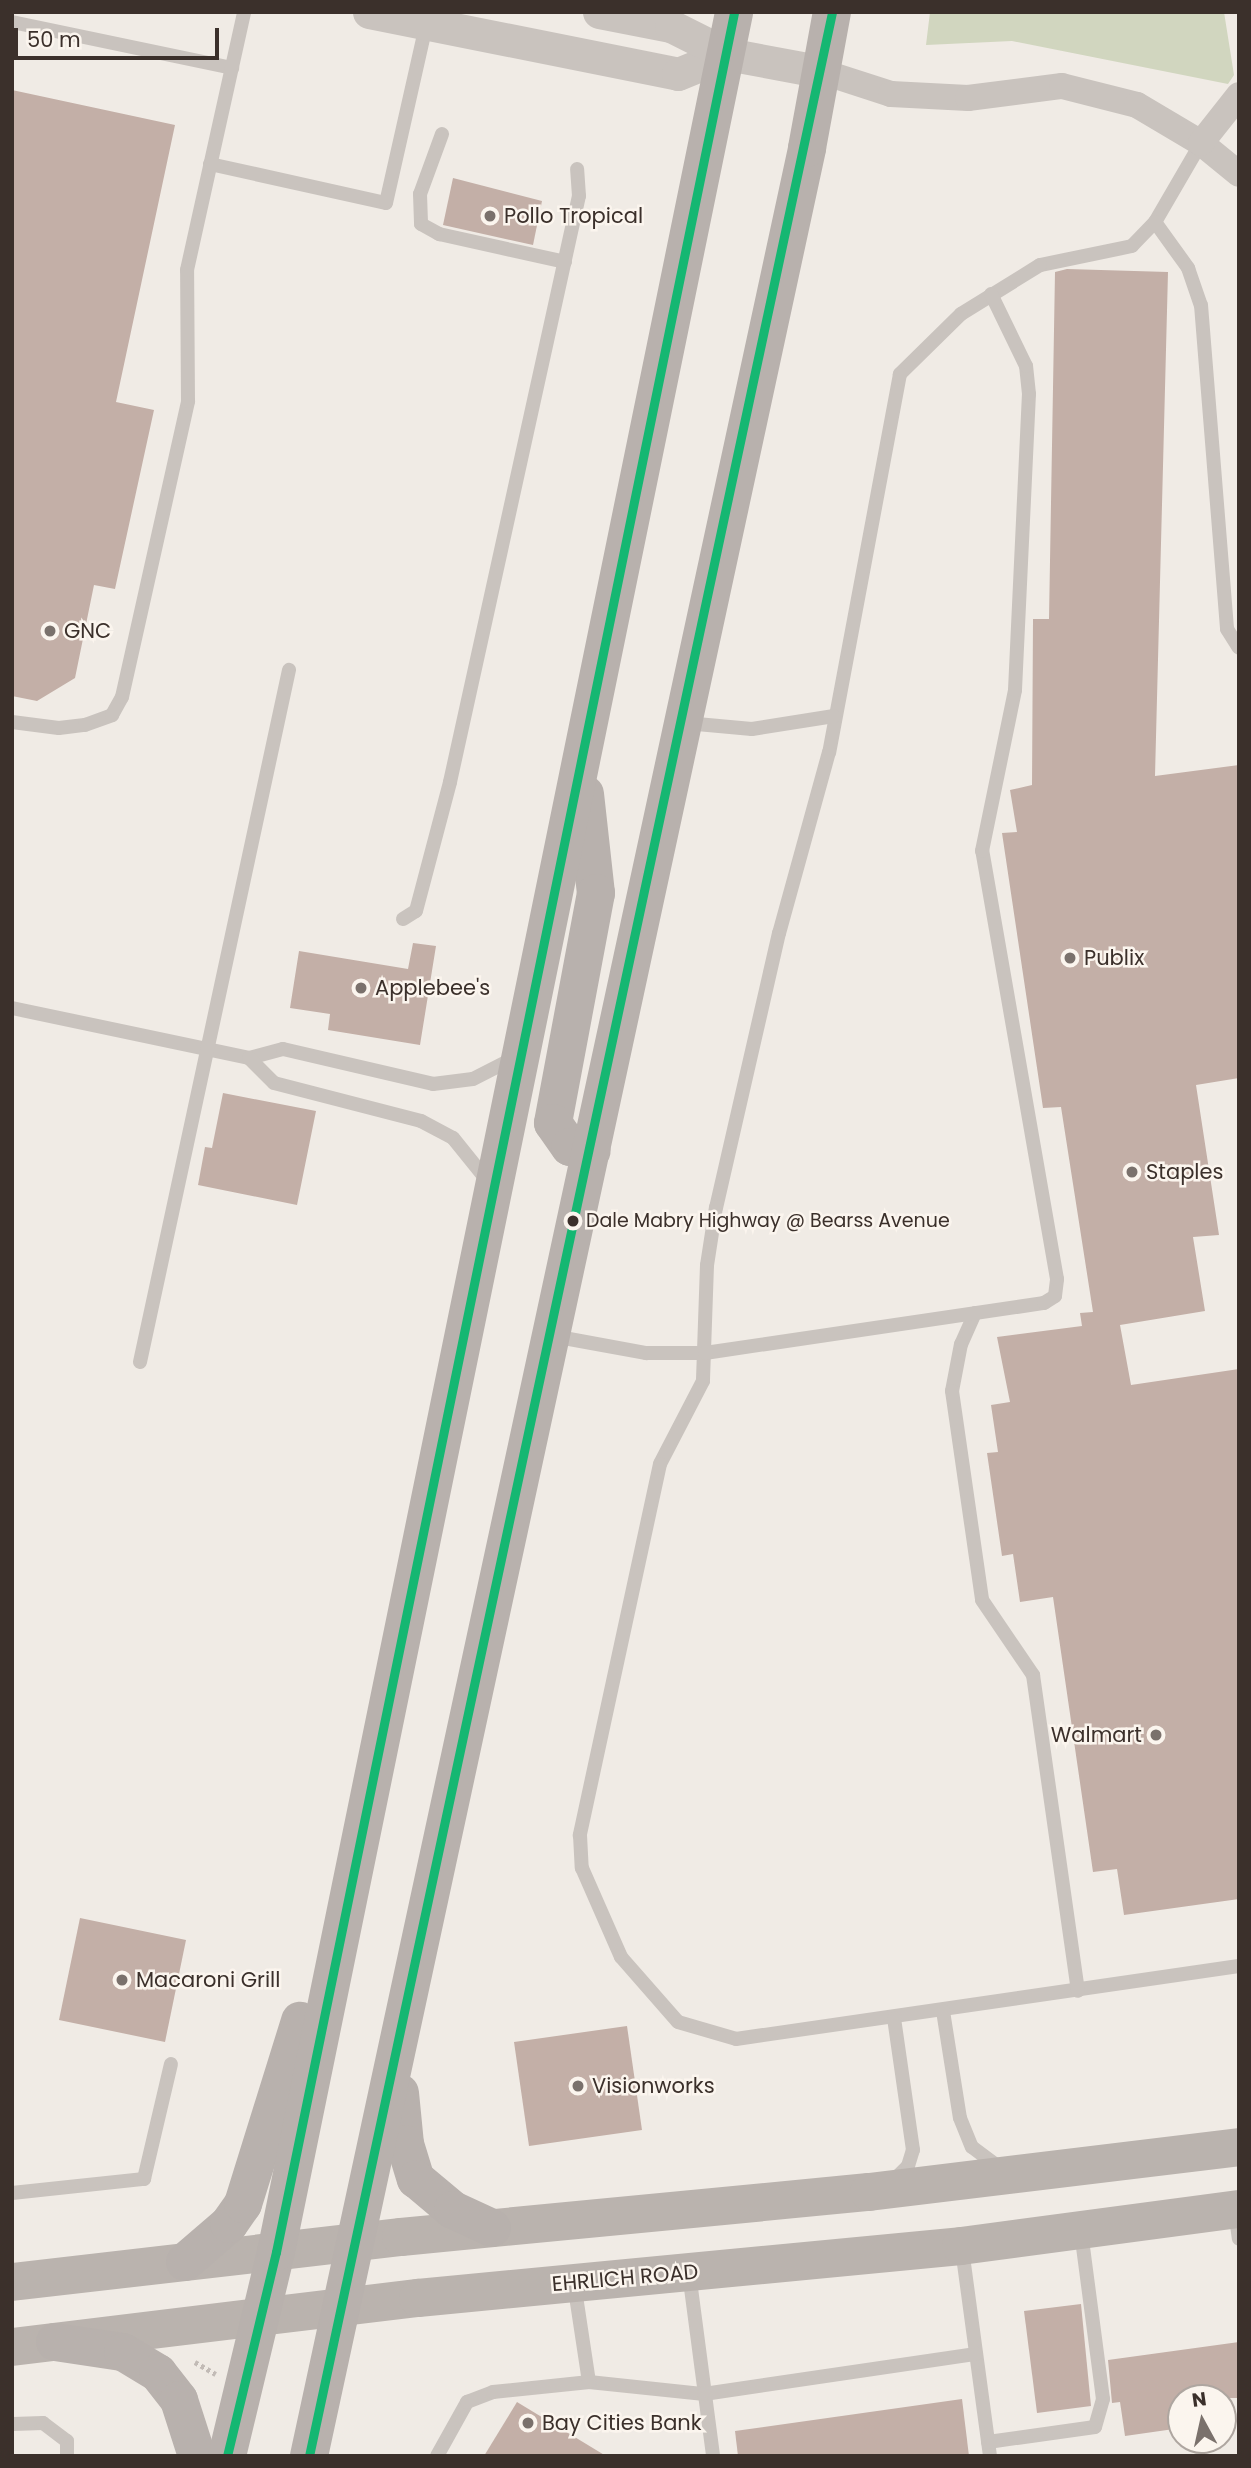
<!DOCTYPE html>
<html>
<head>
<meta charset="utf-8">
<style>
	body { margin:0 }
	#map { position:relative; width:1251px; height:2468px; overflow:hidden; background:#f0ebe5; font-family:Poppins,sans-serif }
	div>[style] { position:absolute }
	.green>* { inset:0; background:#d1d6bf }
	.building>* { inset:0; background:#c3afa7 }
	.path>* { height:4.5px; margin-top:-2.25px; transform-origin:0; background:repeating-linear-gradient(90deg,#c2bbb6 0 3.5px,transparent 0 7px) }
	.service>* { height:14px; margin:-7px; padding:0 7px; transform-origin:7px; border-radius:7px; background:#c9c3be }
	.minor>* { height:26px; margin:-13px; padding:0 13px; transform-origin:13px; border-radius:13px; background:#c9c3be }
	.tertiary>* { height:33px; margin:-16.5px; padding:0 16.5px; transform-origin:16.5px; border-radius:16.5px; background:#c9c3be }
	.secondary>* { height:38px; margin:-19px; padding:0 19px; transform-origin:19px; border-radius:19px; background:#bab3ae }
	.primary>* { height:38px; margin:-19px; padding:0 19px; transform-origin:19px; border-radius:19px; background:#b8b1ad }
	.bus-1>* { height:9px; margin:-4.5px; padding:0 4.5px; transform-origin:4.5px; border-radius:4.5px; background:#15b772 }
	.dots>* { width:19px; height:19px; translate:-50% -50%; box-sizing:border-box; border:4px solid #fbf5ee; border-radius:50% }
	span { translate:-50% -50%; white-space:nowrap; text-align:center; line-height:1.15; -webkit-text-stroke:5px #fbf5ee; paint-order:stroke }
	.bus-label { font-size:19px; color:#3b302b }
	.left { translate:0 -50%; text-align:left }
	.poi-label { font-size:21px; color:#3b302b }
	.right { translate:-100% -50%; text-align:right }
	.street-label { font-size:21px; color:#3b302b }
	.frame { position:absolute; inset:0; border:14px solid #3b302b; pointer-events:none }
	.north { position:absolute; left:1167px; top:2384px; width:70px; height:70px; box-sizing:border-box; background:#fbf5ee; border:2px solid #aea6a0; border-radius:50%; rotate:352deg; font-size:19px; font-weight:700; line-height:28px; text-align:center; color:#3b302b }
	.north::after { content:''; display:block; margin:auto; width:24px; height:32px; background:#7a716c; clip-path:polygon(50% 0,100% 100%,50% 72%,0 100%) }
	.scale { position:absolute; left:14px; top:28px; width:205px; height:32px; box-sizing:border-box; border:4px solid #3b302b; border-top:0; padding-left:9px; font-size:21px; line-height:24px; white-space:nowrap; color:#3b302b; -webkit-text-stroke:5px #fbf5ee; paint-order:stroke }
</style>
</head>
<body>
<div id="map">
	<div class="green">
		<i style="clip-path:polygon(930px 12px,1224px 12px,1234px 75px,1228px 84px,1012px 41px,926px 45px)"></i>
	</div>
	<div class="building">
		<i style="clip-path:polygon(12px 90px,175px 125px,116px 402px,154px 410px,115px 589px,94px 585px,75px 678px,37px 701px,12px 696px)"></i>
		<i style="clip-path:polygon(453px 178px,542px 201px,533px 245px,443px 225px)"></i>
		<i style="clip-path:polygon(1067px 269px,1168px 272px,1155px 776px,1239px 765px,1239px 1078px,1196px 1085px,1219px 1235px,1193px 1237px,1205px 1311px,1120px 1325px,1131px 1385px,1239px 1369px,1239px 1899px,1124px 1915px,1117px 1869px,1093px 1872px,1053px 1597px,1020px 1602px,1013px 1554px,1002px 1556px,987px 1453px,998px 1452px,991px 1405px,1010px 1402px,997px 1337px,1082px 1326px,1080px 1313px,1093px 1312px,1061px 1107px,1043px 1108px,1002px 833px,1017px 832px,1010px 790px,1032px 785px,1033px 619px,1049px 619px,1055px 272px)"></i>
		<i style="clip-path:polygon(413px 943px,436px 946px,420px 1045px,328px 1030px,330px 1014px,290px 1008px,299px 951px,408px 969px)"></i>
		<i style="clip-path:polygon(223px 1093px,316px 1111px,297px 1205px,198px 1185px,205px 1147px,212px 1148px)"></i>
		<i style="clip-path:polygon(80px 1918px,186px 1940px,165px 2042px,59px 2020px)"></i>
		<i style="clip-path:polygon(627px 2026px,642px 2130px,529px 2146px,514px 2042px)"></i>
		<i style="clip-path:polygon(1081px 2304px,1091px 2406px,1037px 2413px,1024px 2311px)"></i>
		<i style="clip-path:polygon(1239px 2342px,1239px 2398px,1181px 2398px,1181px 2428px,1125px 2436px,1120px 2402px,1112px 2403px,1108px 2360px)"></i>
		<i style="clip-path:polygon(962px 2399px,969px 2456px,738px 2456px,735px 2431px)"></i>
		<i style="clip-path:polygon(517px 2402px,606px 2456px,484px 2456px)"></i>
	</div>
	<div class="path">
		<i style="left:195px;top:2362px;width:24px;rotate:30deg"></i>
	</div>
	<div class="service">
		<i style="left:12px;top:22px;width:225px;rotate:11.8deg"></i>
		<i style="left:442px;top:134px;width:64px;rotate:110.1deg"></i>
		<i style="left:420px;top:194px;width:30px;rotate:88deg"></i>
		<i style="left:421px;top:224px;width:21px;rotate:29deg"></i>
		<i style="left:439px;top:234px;width:129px;rotate:12.5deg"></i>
		<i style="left:1201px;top:143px;width:91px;rotate:120.2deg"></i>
		<i style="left:1155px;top:222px;width:33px;rotate:134deg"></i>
		<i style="left:1132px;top:246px;width:94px;rotate:168.3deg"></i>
		<i style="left:1040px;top:265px;width:93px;rotate:148.2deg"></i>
		<i style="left:961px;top:314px;width:86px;rotate:135.5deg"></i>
		<i style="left:900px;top:374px;width:385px;rotate:100.6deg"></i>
		<i style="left:829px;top:752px;width:188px;rotate:105.4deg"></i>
		<i style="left:779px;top:933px;width:281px;rotate:102.9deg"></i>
		<i style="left:716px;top:1207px;width:59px;rotate:98.8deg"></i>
		<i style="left:707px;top:1265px;width:116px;rotate:92deg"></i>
		<i style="left:703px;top:1381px;width:93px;rotate:117.4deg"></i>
		<i style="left:660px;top:1464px;width:380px;rotate:102.2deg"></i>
		<i style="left:580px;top:1835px;width:33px;rotate:87deg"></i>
		<i style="left:582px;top:1868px;width:97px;rotate:66.3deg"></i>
		<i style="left:621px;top:1957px;width:86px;rotate:48.8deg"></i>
		<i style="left:678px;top:2022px;width:60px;rotate:16.3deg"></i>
		<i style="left:736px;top:2039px;width:508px;rotate:-8.26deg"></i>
		<i style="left:210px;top:164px;width:180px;rotate:12.5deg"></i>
		<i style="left:386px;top:203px;width:181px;rotate:-77.3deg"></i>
		<i style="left:1155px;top:222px;width:57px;rotate:54.3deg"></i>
		<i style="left:1188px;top:268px;width:39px;rotate:71deg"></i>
		<i style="left:1201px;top:305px;width:325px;rotate:85.4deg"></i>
		<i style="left:1227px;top:629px;width:22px;rotate:58deg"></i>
		<i style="left:12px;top:722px;width:47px;rotate:7.3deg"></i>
		<i style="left:59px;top:728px;width:26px;rotate:-7deg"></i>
		<i style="left:85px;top:725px;width:29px;rotate:-20deg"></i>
		<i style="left:112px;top:715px;width:21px;rotate:-61deg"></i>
		<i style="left:122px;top:697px;width:303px;rotate:-77.4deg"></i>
		<i style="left:188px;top:401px;width:131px;rotate:-90.4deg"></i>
		<i style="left:187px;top:270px;width:264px;rotate:-77.5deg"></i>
		<i style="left:686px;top:723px;width:66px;rotate:5.2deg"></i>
		<i style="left:752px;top:729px;width:83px;rotate:-9deg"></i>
		<i style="left:403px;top:919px;width:15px;rotate:-32deg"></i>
		<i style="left:416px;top:911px;width:133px;rotate:-75.2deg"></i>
		<i style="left:450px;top:782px;width:600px;rotate:-77.59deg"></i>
		<i style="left:579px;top:196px;width:27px;rotate:-94deg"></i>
		<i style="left:12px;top:1008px;width:242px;rotate:11.9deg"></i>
		<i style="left:249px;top:1058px;width:35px;rotate:-15deg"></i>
		<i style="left:283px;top:1049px;width:154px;rotate:13.1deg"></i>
		<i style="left:433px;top:1084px;width:40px;rotate:-7.1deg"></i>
		<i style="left:473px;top:1079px;width:48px;rotate:-27.1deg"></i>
		<i style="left:249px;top:1058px;width:35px;rotate:45deg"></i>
		<i style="left:274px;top:1083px;width:152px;rotate:14.5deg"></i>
		<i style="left:421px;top:1121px;width:36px;rotate:28deg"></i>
		<i style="left:453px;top:1138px;width:59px;rotate:51.2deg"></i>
		<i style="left:975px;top:1313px;width:34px;rotate:114deg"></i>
		<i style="left:961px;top:1344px;width:48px;rotate:100.8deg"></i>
		<i style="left:952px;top:1391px;width:211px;rotate:81.8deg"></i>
		<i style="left:982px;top:1600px;width:91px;rotate:55.8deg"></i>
		<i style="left:1033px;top:1675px;width:319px;rotate:81.9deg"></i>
		<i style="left:553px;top:1336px;width:95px;rotate:10.4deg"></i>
		<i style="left:646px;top:1353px;width:59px"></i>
		<i style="left:705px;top:1353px;width:343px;rotate:-8.4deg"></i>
		<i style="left:1044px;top:1303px;width:13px;rotate:-32deg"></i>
		<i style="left:1055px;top:1296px;width:17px;rotate:-83deg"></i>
		<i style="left:1057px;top:1279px;width:435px;rotate:-99.9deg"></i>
		<i style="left:982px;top:851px;width:164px;rotate:-78.4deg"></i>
		<i style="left:1015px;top:690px;width:296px;rotate:-87.3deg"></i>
		<i style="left:1029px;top:394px;width:28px;rotate:-96deg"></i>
		<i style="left:1026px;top:366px;width:80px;rotate:-115.9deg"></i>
		<i style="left:140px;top:1362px;width:708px;rotate:-77.85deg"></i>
		<i style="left:943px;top:2011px;width:108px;rotate:81deg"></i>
		<i style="left:960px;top:2118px;width:31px;rotate:68deg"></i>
		<i style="left:972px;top:2147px;width:34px;rotate:37deg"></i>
		<i style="left:894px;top:2180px;width:20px;rotate:-45deg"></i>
		<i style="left:908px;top:2166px;width:17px;rotate:-73deg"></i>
		<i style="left:913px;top:2150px;width:133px;rotate:-98.2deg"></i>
		<i style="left:12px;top:2193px;width:133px;rotate:-6.1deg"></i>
		<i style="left:144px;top:2179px;width:118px;rotate:-76.8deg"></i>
		<i style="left:1235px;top:2211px;width:28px;rotate:82deg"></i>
		<i style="left:962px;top:2249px;width:209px;rotate:82.3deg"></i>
		<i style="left:689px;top:2273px;width:185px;rotate:82.5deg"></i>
		<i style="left:589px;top:2382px;width:116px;rotate:6deg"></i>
		<i style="left:704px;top:2394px;width:275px;rotate:-8.4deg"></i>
		<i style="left:13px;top:2424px;width:30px;rotate:-2deg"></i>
		<i style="left:43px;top:2423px;width:30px;rotate:37deg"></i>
		<i style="left:67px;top:2441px;width:15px;rotate:90deg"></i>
		<i style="left:988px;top:2442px;width:108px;rotate:-8deg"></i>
		<i style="left:1095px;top:2427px;width:29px;rotate:-74deg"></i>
		<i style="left:1103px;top:2399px;width:168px;rotate:-97.5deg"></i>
		<i style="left:437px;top:2456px;width:62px;rotate:-60.9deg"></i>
		<i style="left:467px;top:2402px;width:28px;rotate:-21deg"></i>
		<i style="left:493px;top:2392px;width:97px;rotate:-5.9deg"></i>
		<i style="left:589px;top:2382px;width:100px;rotate:-98.6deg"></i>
	</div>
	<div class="minor">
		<i style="left:823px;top:72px;width:71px;rotate:17.9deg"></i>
		<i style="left:891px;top:94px;width:77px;rotate:3deg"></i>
		<i style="left:968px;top:98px;width:95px;rotate:-7.3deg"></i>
		<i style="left:1062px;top:86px;width:77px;rotate:14.2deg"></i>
		<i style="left:1137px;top:105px;width:74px;rotate:30.7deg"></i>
		<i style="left:1201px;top:143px;width:49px;rotate:39.2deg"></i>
		<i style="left:1201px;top:143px;width:61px;rotate:-51.6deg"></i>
	</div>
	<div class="tertiary">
		<i style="left:369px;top:12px;width:315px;rotate:11.3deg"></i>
		<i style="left:678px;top:74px;width:53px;rotate:-22.2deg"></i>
		<i style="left:599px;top:12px;width:73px;rotate:11deg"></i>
		<i style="left:671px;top:26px;width:63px;rotate:26.6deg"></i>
		<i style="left:727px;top:54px;width:98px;rotate:10.6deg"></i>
	</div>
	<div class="secondary">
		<i style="left:12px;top:2282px;width:392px;rotate:-6.6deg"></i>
		<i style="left:401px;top:2237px;width:470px;rotate:-5.5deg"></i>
		<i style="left:869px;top:2192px;width:373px;rotate:-6.9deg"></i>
		<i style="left:12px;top:2347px;width:409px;rotate:-6.9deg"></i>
		<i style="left:418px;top:2298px;width:545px;rotate:-5.47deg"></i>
		<i style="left:961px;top:2246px;width:280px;rotate:-7.6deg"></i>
	</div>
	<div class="primary">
		<i style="left:585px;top:794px;width:100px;rotate:83.7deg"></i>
		<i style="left:596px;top:893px;width:234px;rotate:100.6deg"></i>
		<i style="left:553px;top:1123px;width:29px;rotate:55deg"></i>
		<i style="left:570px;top:1147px;width:22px;rotate:10deg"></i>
		<i style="left:400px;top:2093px;width:51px;rotate:84.4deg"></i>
		<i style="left:405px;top:2144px;width:37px;rotate:73deg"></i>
		<i style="left:416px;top:2179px;width:48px;rotate:40deg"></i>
		<i style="left:453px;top:2210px;width:43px;rotate:24.8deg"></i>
		<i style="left:185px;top:2262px;width:58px;rotate:-40.8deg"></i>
		<i style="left:229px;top:2224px;width:24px;rotate:-55deg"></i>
		<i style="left:243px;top:2204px;width:192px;rotate:-72.7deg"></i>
		<i style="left:55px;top:2342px;width:69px;rotate:8.4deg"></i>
		<i style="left:123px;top:2352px;width:41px;rotate:31deg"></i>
		<i style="left:158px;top:2373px;width:34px;rotate:52deg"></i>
		<i style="left:179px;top:2400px;width:59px;rotate:72.2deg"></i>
		<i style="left:227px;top:2456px;width:210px;rotate:-76.5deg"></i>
		<i style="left:276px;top:2252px;width:2286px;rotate:-78.44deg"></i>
		<i style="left:309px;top:2456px;width:2361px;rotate:-77.82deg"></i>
		<i style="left:807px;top:148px;width:138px;rotate:-79.6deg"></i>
	</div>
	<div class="bus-1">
		<i style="left:227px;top:2456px;width:210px;rotate:-76.5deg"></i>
		<i style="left:276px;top:2252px;width:2286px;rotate:-78.44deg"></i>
		<i style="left:309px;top:2456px;width:2499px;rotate:-77.92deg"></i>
	</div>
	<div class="dots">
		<i style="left:490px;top:216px;background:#7a716c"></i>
		<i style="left:50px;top:631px;background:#7a716c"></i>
		<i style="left:1070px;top:958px;background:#7a716c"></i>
		<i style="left:361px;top:988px;background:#7a716c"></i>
		<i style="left:1132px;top:1172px;background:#7a716c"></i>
		<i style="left:573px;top:1221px;background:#3b302b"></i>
		<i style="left:1156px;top:1735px;background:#7a716c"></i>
		<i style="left:122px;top:1980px;background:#7a716c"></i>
		<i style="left:578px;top:2086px;background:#7a716c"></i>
		<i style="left:528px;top:2423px;background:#7a716c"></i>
	</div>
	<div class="bus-label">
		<span class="left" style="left:586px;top:1221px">Dale Mabry Highway @ Bearss Avenue</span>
	</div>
	<div class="poi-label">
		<span class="left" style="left:504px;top:216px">Pollo Tropical</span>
		<span class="left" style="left:64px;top:631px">GNC</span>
		<span class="left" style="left:1084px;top:958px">Publix</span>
		<span class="left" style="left:375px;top:988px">Applebee's</span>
		<span class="left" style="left:1146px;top:1172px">Staples</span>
		<span class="right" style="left:1142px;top:1735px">Walmart</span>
		<span class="left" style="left:136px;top:1980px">Macaroni Grill</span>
		<span class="left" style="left:592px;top:2086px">Visionworks</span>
		<span class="left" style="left:542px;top:2423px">Bay Cities Bank</span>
	</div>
	<div class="street-label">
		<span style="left:625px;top:2278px;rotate:-5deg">EHRLICH ROAD</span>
	</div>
	<div class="frame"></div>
	<div class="north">N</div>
	<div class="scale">50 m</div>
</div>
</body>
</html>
